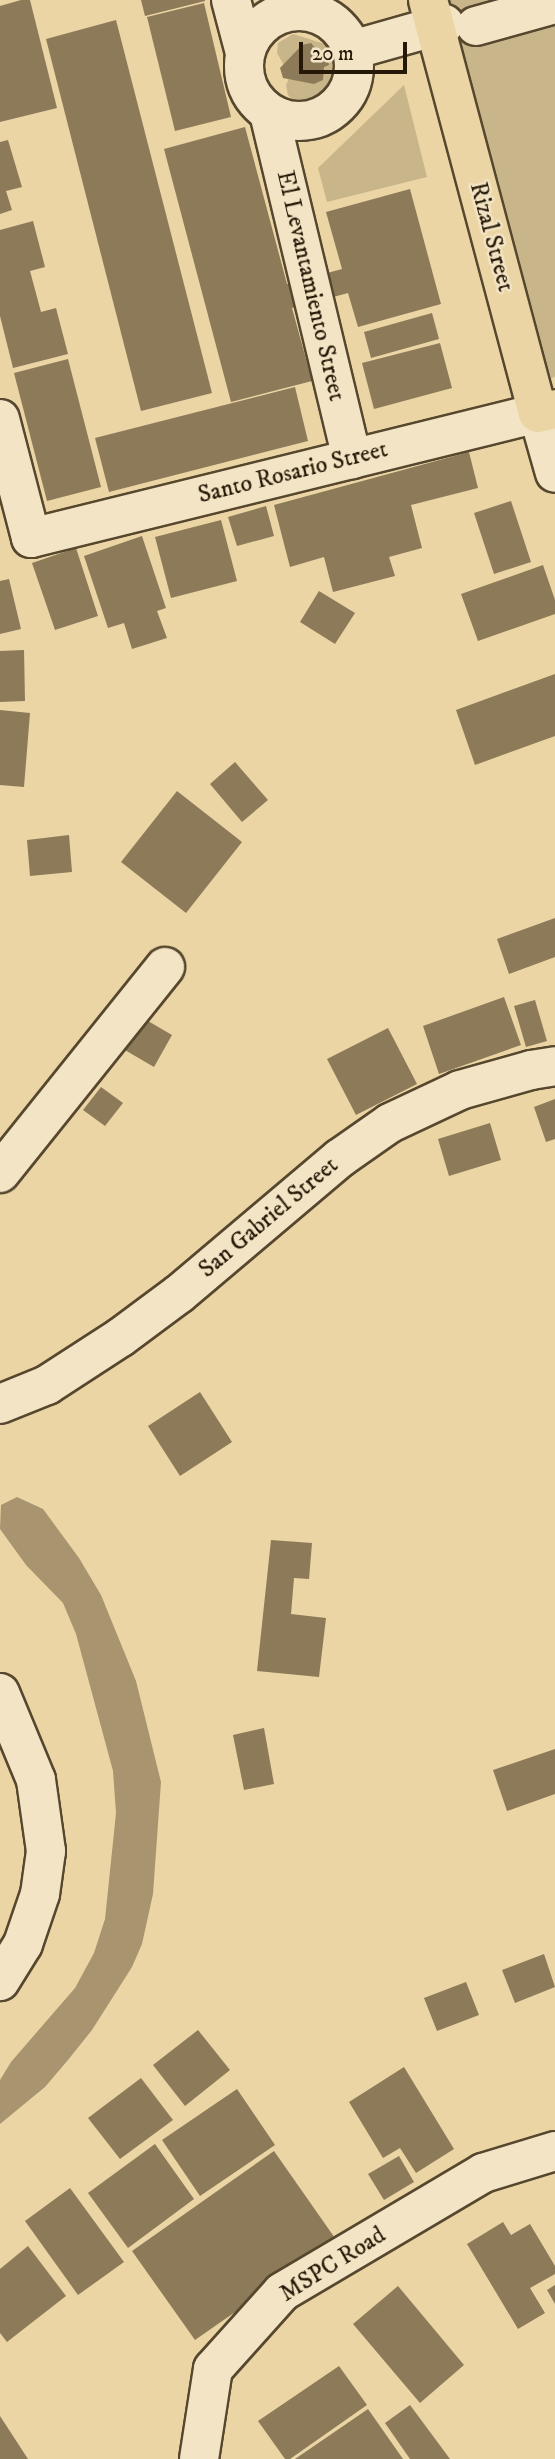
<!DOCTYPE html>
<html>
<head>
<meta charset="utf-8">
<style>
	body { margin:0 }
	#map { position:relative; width:555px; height:2459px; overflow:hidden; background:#ebd5a5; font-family:"IM FELL DW Pica",serif }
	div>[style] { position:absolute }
	.green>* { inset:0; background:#c9b58a }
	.water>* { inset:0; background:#a8956f }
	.building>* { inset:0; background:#8c7a59 }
	.roads { filter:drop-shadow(2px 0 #56472e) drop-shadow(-2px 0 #56472e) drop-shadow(0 2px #56472e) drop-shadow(0 -2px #56472e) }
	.minor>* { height:38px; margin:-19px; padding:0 19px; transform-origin:19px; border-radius:19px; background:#f2e4c4 }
	.minor>.ring { margin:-19px; padding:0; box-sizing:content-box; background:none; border:38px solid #f2e4c4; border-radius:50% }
	.major>* { height:38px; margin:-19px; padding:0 19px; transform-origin:19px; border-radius:19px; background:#ebd5a5 }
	span { translate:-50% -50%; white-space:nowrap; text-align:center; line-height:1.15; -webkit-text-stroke:5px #f2e4c4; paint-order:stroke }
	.street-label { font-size:24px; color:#251806 }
	.scale { position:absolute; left:299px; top:42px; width:108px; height:32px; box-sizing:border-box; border:4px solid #251806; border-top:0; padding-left:9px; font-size:21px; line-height:24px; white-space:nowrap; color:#251806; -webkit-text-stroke:5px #f2e4c4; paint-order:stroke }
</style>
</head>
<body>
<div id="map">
	<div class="green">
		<i style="clip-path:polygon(449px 0,555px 0,555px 377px,551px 378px)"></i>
		<i style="clip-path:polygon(293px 34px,325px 44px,332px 52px,337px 65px,330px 83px,314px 99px,304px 104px,295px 102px,288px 95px,286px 85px,290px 76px,277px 53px,278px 43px)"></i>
		<i style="clip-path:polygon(404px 85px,427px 177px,327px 202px,318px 168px)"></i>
	</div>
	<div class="water">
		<i style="clip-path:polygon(17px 1497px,43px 1509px,79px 1558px,101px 1595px,136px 1681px,161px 1782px,153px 1894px,142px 1944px,132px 1967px,92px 2030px,68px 2060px,45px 2087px,0 2124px,0 2080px,11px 2062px,75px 1988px,94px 1953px,105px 1919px,116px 1813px,113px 1771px,76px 1634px,63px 1603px,26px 1565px,0 1529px,1px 1505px)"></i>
	</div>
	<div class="building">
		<i style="clip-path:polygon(21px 0,30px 0,57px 108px,0 122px,0 6px)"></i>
		<i style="clip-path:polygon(141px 0,205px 0,205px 1px,145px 16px)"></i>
		<i style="clip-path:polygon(204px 3px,231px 117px,175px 131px,147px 17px)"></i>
		<i style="clip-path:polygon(116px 20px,212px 393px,141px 411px,46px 39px)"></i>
		<i style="clip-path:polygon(311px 43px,320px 54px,326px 53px,329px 65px,324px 67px,323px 80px,314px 84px,283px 78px,280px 68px,302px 45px)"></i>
		<i style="clip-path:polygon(245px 127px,287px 284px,342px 269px,326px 212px,410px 189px,441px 304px,358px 327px,348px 293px,292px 308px,312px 381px,231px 402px,164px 149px)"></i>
		<i style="clip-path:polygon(8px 140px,22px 187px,6px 191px,12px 210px,0 214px,0 142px)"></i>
		<i style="clip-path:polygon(33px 221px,45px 267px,30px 271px,41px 312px,56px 308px,68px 354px,13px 368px,0 316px,0 230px)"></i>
		<i style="clip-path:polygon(432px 313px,439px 339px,371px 358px,364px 332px)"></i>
		<i style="clip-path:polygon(440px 343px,452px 388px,374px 409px,362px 363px)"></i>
		<i style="clip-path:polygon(68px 359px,101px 487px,47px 501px,14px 373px)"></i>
		<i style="clip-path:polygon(295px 387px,308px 441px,109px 492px,95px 438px)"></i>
		<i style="clip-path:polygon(469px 452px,478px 488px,411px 505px,422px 548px,389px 557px,395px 576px,333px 592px,324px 557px,290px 567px,274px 505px)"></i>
		<i style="clip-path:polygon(511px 501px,531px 562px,494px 574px,474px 513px)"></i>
		<i style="clip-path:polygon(266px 506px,274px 536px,237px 546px,228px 517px)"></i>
		<i style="clip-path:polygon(221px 520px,237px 581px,171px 598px,155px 537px)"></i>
		<i style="clip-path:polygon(142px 536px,166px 608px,157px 611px,167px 638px,132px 649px,124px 623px,108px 628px,84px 556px)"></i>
		<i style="clip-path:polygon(76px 548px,98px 616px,55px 630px,32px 563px)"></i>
		<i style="clip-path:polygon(543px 565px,555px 600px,555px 614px,478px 641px,461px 594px)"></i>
		<i style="clip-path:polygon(9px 579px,21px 629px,0 634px,0 581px)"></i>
		<i style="clip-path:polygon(319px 591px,355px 613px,335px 644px,300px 622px)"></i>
		<i style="clip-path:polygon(24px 650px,25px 701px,0 702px,0 651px)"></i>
		<i style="clip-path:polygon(555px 674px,555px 736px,475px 765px,456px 710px)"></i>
		<i style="clip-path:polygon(0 710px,30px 713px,24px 787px,0 785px)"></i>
		<i style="clip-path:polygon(235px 762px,268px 800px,242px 822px,210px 784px)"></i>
		<i style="clip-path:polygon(177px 791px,242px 842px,186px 913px,121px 862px)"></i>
		<i style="clip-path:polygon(69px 835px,72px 872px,30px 876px,27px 840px)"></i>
		<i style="clip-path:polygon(555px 918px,555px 957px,509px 974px,497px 939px)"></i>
		<i style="clip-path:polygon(504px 997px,521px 1045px,439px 1074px,423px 1026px)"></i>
		<i style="clip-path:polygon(535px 1000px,547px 1041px,526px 1047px,514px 1006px)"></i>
		<i style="clip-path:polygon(136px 1014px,172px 1035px,154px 1067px,118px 1046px)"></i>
		<i style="clip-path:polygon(388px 1028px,417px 1084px,356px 1115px,327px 1059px)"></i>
		<i style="clip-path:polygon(101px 1087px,123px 1103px,105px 1126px,83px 1110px)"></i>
		<i style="clip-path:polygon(555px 1099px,555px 1139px,546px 1142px,534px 1107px)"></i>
		<i style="clip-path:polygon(490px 1123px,501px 1160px,449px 1176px,438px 1139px)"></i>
		<i style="clip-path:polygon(200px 1392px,232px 1442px,180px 1476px,148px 1426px)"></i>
		<i style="clip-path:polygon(271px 1540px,312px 1543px,309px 1579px,294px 1578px,291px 1614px,326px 1618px,319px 1677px,257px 1671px)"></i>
		<i style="clip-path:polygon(264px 1728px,274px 1784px,244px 1790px,233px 1735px)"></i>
		<i style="clip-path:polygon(555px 1749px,555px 1794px,507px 1811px,493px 1770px)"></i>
		<i style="clip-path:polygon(544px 1954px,555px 1987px,515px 2003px,502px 1970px)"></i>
		<i style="clip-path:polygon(466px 1982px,479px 2015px,437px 2031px,424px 1998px)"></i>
		<i style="clip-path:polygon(198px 2030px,230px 2070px,185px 2106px,153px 2065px)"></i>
		<i style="clip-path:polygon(404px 2067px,454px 2149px,416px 2173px,400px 2148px,383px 2158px,349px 2102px)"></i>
		<i style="clip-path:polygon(141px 2078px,173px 2120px,120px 2159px,88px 2118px)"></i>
		<i style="clip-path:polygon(237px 2089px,275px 2145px,200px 2196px,162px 2140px)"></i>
		<i style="clip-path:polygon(155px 2144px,194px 2199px,128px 2248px,88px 2193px)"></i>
		<i style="clip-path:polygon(274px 2151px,337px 2241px,195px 2340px,132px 2251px)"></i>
		<i style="clip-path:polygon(399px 2156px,414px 2182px,384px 2200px,368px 2174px)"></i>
		<i style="clip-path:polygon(70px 2188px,124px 2262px,78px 2295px,25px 2221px)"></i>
		<i style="clip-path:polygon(503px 2222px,511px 2235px,530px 2224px,555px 2266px,555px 2274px,530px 2288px,545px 2313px,518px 2329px,467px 2244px)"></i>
		<i style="clip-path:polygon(28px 2246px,66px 2296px,7px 2342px,0 2333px,0 2269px)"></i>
		<i style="clip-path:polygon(555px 2285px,555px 2304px,547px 2290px)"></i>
		<i style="clip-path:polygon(398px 2286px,464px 2365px,420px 2403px,353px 2324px)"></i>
		<i style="clip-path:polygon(339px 2366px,367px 2405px,290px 2459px,285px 2459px,258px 2421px)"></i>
		<i style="clip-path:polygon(410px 2405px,450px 2459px,410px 2459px,385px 2423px)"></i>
		<i style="clip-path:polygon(368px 2409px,403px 2459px,295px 2459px)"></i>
		<i style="clip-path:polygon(0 2416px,28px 2459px,0 2459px)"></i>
	</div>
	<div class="roads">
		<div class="minor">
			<i style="left:231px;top:0;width:55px;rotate:75.2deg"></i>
			<i class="ring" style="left:244px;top:11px;width:72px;height:72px"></i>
			<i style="left:476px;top:26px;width:82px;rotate:-15.6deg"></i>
			<i style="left:352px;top:50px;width:96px;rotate:-15.8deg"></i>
			<i style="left:269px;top:113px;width:356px;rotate:76.5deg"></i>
			<i style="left:0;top:419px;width:123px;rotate:75.4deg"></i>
			<i style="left:31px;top:538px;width:522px;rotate:-13.85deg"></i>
			<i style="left:538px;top:413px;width:62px;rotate:74.2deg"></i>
			<i style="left:0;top:1173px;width:264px;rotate:-51.3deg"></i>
			<i style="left:0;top:1404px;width:51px;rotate:-22deg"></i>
			<i style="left:47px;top:1385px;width:88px;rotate:-33deg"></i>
			<i style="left:121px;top:1337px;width:72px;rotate:-36.6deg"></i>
			<i style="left:179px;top:1294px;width:211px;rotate:-40.2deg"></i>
			<i style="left:340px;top:1158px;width:61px;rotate:-35deg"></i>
			<i style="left:390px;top:1123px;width:77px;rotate:-25.2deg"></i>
			<i style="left:460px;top:1090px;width:74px;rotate:-15.7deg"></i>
			<i style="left:531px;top:1070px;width:24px;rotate:-9deg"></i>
			<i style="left:0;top:1693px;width:94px;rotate:67.5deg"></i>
			<i style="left:36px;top:1780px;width:72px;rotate:82deg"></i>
			<i style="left:46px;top:1851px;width:43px;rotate:97.9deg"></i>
			<i style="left:40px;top:1894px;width:53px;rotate:108.8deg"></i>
			<i style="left:23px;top:1944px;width:44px;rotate:121.9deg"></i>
			<i style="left:199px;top:2459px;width:91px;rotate:-81.2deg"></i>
			<i style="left:213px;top:2369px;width:103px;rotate:-48.1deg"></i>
			<i style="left:282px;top:2292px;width:234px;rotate:-30.6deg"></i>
			<i style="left:483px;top:2173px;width:75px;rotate:-17deg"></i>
		</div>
		<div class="major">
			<i style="left:428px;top:0;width:427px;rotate:75.1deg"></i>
			<i style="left:538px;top:413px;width:17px;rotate:-13deg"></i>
		</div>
	</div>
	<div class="street-label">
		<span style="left:491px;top:237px;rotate:75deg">Rizal Street</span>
		<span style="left:310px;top:286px;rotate:77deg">El Levantamiento Street</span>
		<span style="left:293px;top:473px;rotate:-14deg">Santo Rosario Street</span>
		<span style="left:269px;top:1218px;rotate:-40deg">San Gabriel Street</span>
		<span style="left:333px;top:2265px;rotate:-32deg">MSPC Road</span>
	</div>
	<div class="scale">20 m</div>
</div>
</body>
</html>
